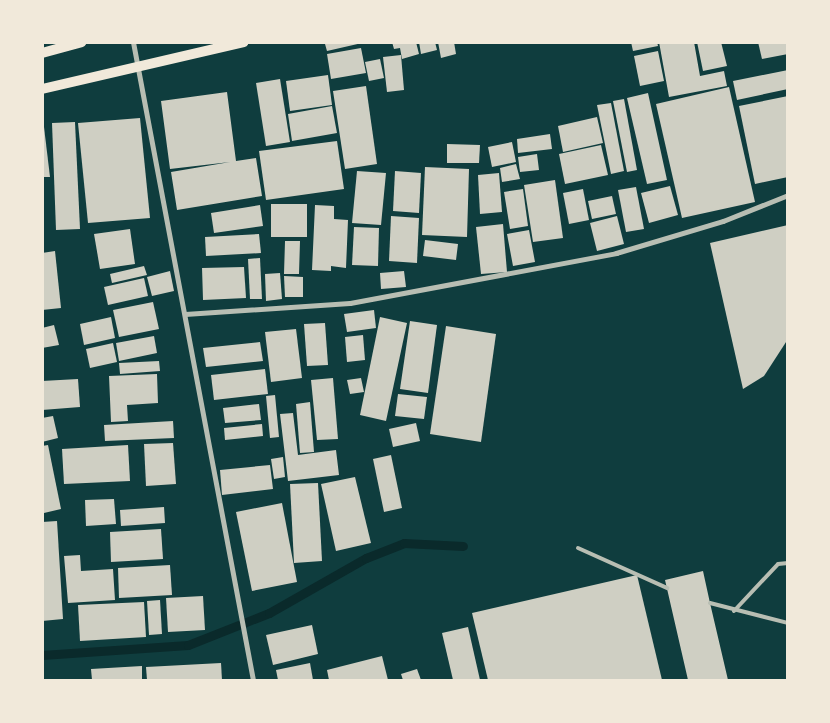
<!DOCTYPE html>
<html>
<head>
<meta charset="utf-8">
<style>
	body { margin:0 }
	#map { position:relative; width:830px; height:723px; overflow:hidden; background:#0f3d3e; font-family:Figtree,sans-serif }
	div>[style] { position:absolute }
	.stream>* { height:9px; margin:-4.5px; padding:0 4.5px; transform-origin:4.5px; border-radius:4.5px; background:#0a2a2b }
	.building>* { inset:0; background:#cfcfc3 }
	.service>* { height:4px; margin:-2px; padding:0 2px; transform-origin:2px; border-radius:2px; background:#b8beb3 }
	.minor>* { height:5px; margin:-2.5px; padding:0 2.5px; transform-origin:2.5px; border-radius:2.5px; background:#b8beb3 }
	.secondary>* { height:10px; margin:-5px; padding:0 5px; transform-origin:5px; border-radius:5px; background:#f1e9da }
	span { translate:-50% -50%; white-space:nowrap; text-align:center; line-height:1.15; -webkit-text-stroke:4.5px #f1e9da; paint-order:stroke }
	.frame { position:absolute; inset:0; border:44px solid #f1e9da; pointer-events:none }
</style>
</head>
<body>
<div id="map">
	<div class="stream">
		<i style="left:42px;top:655px;width:146px;rotate:-3.9deg"></i>
		<i style="left:188px;top:645px;width:87px;rotate:-21.6deg"></i>
		<i style="left:269px;top:613px;width:112px;rotate:-29.6deg"></i>
		<i style="left:366px;top:558px;width:41px;rotate:-21.5deg"></i>
		<i style="left:404px;top:543px;width:59px;rotate:2.9deg"></i>
	</div>
	<div class="building">
		<i style="clip-path:polygon(331px 42px,362px 42px,362px 43px,327px 51px,325px 44px)"></i>
		<i style="clip-path:polygon(392px 42px,416px 42px,419px 54px,402px 59px,400px 48px,394px 49px)"></i>
		<i style="clip-path:polygon(419px 42px,435px 42px,437px 50px,421px 54px)"></i>
		<i style="clip-path:polygon(438px 42px,454px 42px,456px 54px,441px 58px)"></i>
		<i style="clip-path:polygon(631px 42px,657px 42px,658px 46px,633px 51px)"></i>
		<i style="clip-path:polygon(659px 42px,694px 42px,700px 76px,724px 71px,727px 86px,669px 97px)"></i>
		<i style="clip-path:polygon(697px 42px,721px 42px,727px 66px,703px 71px)"></i>
		<i style="clip-path:polygon(758px 42px,788px 42px,788px 54px,762px 59px)"></i>
		<i style="clip-path:polygon(361px 48px,366px 73px,331px 79px,327px 54px)"></i>
		<i style="clip-path:polygon(658px 51px,664px 81px,640px 86px,634px 56px)"></i>
		<i style="clip-path:polygon(401px 55px,404px 90px,387px 92px,383px 57px)"></i>
		<i style="clip-path:polygon(380px 59px,384px 78px,369px 81px,365px 62px)"></i>
		<i style="clip-path:polygon(788px 70px,788px 89px,737px 100px,733px 81px)"></i>
		<i style="clip-path:polygon(328px 75px,332px 105px,290px 111px,286px 81px)"></i>
		<i style="clip-path:polygon(280px 79px,290px 142px,266px 146px,256px 83px)"></i>
		<i style="clip-path:polygon(366px 86px,377px 164px,345px 169px,333px 91px)"></i>
		<i style="clip-path:polygon(729px 87px,755px 202px,682px 218px,656px 104px)"></i>
		<i style="clip-path:polygon(227px 92px,236px 161px,256px 158px,262px 196px,177px 210px,171px 172px,230px 162px,170px 169px,161px 101px)"></i>
		<i style="clip-path:polygon(648px 93px,667px 180px,647px 184px,627px 98px)"></i>
		<i style="clip-path:polygon(788px 96px,788px 177px,755px 184px,739px 106px)"></i>
		<i style="clip-path:polygon(624px 99px,637px 170px,627px 172px,613px 101px)"></i>
		<i style="clip-path:polygon(611px 103px,624px 171px,611px 174px,597px 105px)"></i>
		<i style="clip-path:polygon(332px 106px,337px 133px,292px 141px,288px 114px)"></i>
		<i style="clip-path:polygon(597px 117px,603px 143px,563px 152px,558px 126px)"></i>
		<i style="clip-path:polygon(140px 118px,150px 218px,88px 223px,78px 123px)"></i>
		<i style="clip-path:polygon(75px 122px,80px 229px,56px 230px,52px 123px)"></i>
		<i style="clip-path:polygon(42px 127px,44px 127px,50px 177px,42px 177px)"></i>
		<i style="clip-path:polygon(550px 134px,552px 149px,518px 153px,517px 139px)"></i>
		<i style="clip-path:polygon(337px 141px,344px 189px,266px 200px,259px 151px)"></i>
		<i style="clip-path:polygon(512px 142px,516px 162px,492px 167px,488px 147px)"></i>
		<i style="clip-path:polygon(447px 144px,480px 145px,479px 163px,447px 163px)"></i>
		<i style="clip-path:polygon(601px 145px,608px 175px,565px 184px,559px 154px)"></i>
		<i style="clip-path:polygon(537px 154px,539px 170px,520px 172px,518px 157px)"></i>
		<i style="clip-path:polygon(516px 164px,520px 179px,502px 182px,500px 168px)"></i>
		<i style="clip-path:polygon(425px 167px,469px 169px,467px 237px,422px 235px)"></i>
		<i style="clip-path:polygon(357px 171px,386px 173px,381px 225px,352px 223px)"></i>
		<i style="clip-path:polygon(395px 171px,421px 173px,419px 213px,393px 211px)"></i>
		<i style="clip-path:polygon(499px 173px,502px 212px,480px 214px,478px 175px)"></i>
		<i style="clip-path:polygon(555px 180px,563px 238px,533px 242px,524px 185px)"></i>
		<i style="clip-path:polygon(670px 186px,678px 215px,649px 223px,641px 193px)"></i>
		<i style="clip-path:polygon(636px 187px,644px 229px,626px 232px,618px 190px)"></i>
		<i style="clip-path:polygon(523px 189px,528px 226px,510px 229px,504px 192px)"></i>
		<i style="clip-path:polygon(583px 189px,589px 220px,569px 224px,563px 193px)"></i>
		<i style="clip-path:polygon(612px 196px,616px 214px,592px 219px,588px 201px)"></i>
		<i style="clip-path:polygon(271px 204px,307px 204px,307px 237px,271px 237px)"></i>
		<i style="clip-path:polygon(260px 205px,263px 226px,214px 233px,211px 213px)"></i>
		<i style="clip-path:polygon(315px 205px,334px 206px,334px 219px,348px 220px,346px 268px,331px 266px,331px 271px,312px 270px)"></i>
		<i style="clip-path:polygon(391px 216px,419px 218px,417px 263px,389px 261px)"></i>
		<i style="clip-path:polygon(617px 216px,624px 244px,597px 251px,590px 223px)"></i>
		<i style="clip-path:polygon(503px 224px,507px 272px,481px 274px,476px 227px)"></i>
		<i style="clip-path:polygon(788px 225px,788px 339px,764px 376px,743px 389px,710px 243px)"></i>
		<i style="clip-path:polygon(354px 227px,379px 228px,378px 266px,352px 265px)"></i>
		<i style="clip-path:polygon(130px 229px,135px 264px,100px 269px,94px 234px)"></i>
		<i style="clip-path:polygon(529px 230px,535px 262px,513px 266px,507px 234px)"></i>
		<i style="clip-path:polygon(259px 234px,261px 253px,206px 256px,205px 237px)"></i>
		<i style="clip-path:polygon(425px 240px,458px 244px,456px 260px,423px 256px)"></i>
		<i style="clip-path:polygon(285px 241px,300px 241px,299px 274px,284px 274px)"></i>
		<i style="clip-path:polygon(55px 251px,61px 308px,42px 310px,42px 253px)"></i>
		<i style="clip-path:polygon(260px 258px,262px 299px,250px 299px,248px 259px)"></i>
		<i style="clip-path:polygon(144px 266px,147px 275px,112px 283px,110px 274px)"></i>
		<i style="clip-path:polygon(244px 267px,246px 298px,203px 300px,202px 268px)"></i>
		<i style="clip-path:polygon(170px 271px,174px 291px,152px 296px,147px 277px)"></i>
		<i style="clip-path:polygon(404px 271px,406px 287px,381px 289px,380px 273px)"></i>
		<i style="clip-path:polygon(280px 273px,282px 299px,266px 301px,265px 274px)"></i>
		<i style="clip-path:polygon(284px 276px,303px 277px,303px 297px,285px 297px)"></i>
		<i style="clip-path:polygon(144px 278px,148px 296px,108px 305px,104px 287px)"></i>
		<i style="clip-path:polygon(153px 302px,159px 329px,119px 337px,113px 310px)"></i>
		<i style="clip-path:polygon(374px 310px,376px 328px,347px 332px,344px 314px)"></i>
		<i style="clip-path:polygon(111px 317px,115px 338px,84px 345px,80px 324px)"></i>
		<i style="clip-path:polygon(380px 317px,407px 323px,386px 421px,360px 415px)"></i>
		<i style="clip-path:polygon(410px 321px,437px 325px,428px 393px,400px 389px)"></i>
		<i style="clip-path:polygon(325px 323px,328px 365px,307px 366px,304px 324px)"></i>
		<i style="clip-path:polygon(54px 325px,59px 345px,42px 348px,42px 328px)"></i>
		<i style="clip-path:polygon(446px 326px,496px 334px,481px 442px,430px 434px)"></i>
		<i style="clip-path:polygon(296px 329px,302px 378px,271px 382px,265px 332px)"></i>
		<i style="clip-path:polygon(363px 335px,365px 360px,347px 362px,345px 337px)"></i>
		<i style="clip-path:polygon(154px 336px,157px 353px,119px 361px,116px 343px)"></i>
		<i style="clip-path:polygon(260px 342px,263px 361px,206px 367px,203px 348px)"></i>
		<i style="clip-path:polygon(113px 343px,117px 362px,90px 368px,86px 349px)"></i>
		<i style="clip-path:polygon(159px 361px,160px 371px,120px 374px,119px 363px)"></i>
		<i style="clip-path:polygon(265px 369px,268px 394px,214px 400px,211px 375px)"></i>
		<i style="clip-path:polygon(157px 374px,158px 403px,127px 405px,128px 421px,111px 422px,109px 376px)"></i>
		<i style="clip-path:polygon(333px 378px,338px 439px,317px 440px,311px 380px)"></i>
		<i style="clip-path:polygon(361px 378px,364px 392px,350px 394px,347px 380px)"></i>
		<i style="clip-path:polygon(78px 379px,80px 407px,42px 410px,42px 381px)"></i>
		<i style="clip-path:polygon(398px 394px,427px 397px,424px 419px,395px 416px)"></i>
		<i style="clip-path:polygon(275px 395px,279px 437px,270px 438px,266px 396px)"></i>
		<i style="clip-path:polygon(310px 402px,314px 452px,300px 453px,296px 404px)"></i>
		<i style="clip-path:polygon(259px 404px,261px 420px,225px 423px,223px 408px)"></i>
		<i style="clip-path:polygon(293px 413px,298px 455px,336px 450px,339px 475px,288px 481px,280px 414px)"></i>
		<i style="clip-path:polygon(53px 416px,58px 438px,42px 442px,42px 418px)"></i>
		<i style="clip-path:polygon(173px 421px,174px 438px,105px 441px,104px 425px)"></i>
		<i style="clip-path:polygon(416px 423px,420px 441px,393px 447px,389px 429px)"></i>
		<i style="clip-path:polygon(262px 424px,263px 436px,225px 440px,224px 428px)"></i>
		<i style="clip-path:polygon(173px 443px,176px 484px,146px 486px,144px 444px)"></i>
		<i style="clip-path:polygon(48px 445px,61px 509px,44px 513px,42px 446px)"></i>
		<i style="clip-path:polygon(128px 445px,130px 481px,64px 484px,62px 449px)"></i>
		<i style="clip-path:polygon(391px 455px,402px 508px,384px 512px,373px 459px)"></i>
		<i style="clip-path:polygon(283px 457px,285px 477px,274px 479px,271px 459px)"></i>
		<i style="clip-path:polygon(270px 465px,273px 489px,222px 495px,220px 470px)"></i>
		<i style="clip-path:polygon(355px 477px,371px 543px,336px 551px,321px 484px)"></i>
		<i style="clip-path:polygon(318px 483px,322px 561px,294px 563px,290px 484px)"></i>
		<i style="clip-path:polygon(114px 499px,116px 524px,86px 526px,85px 500px)"></i>
		<i style="clip-path:polygon(282px 503px,297px 582px,252px 591px,236px 512px)"></i>
		<i style="clip-path:polygon(164px 507px,165px 523px,121px 526px,120px 510px)"></i>
		<i style="clip-path:polygon(57px 521px,63px 619px,42px 621px,42px 522px)"></i>
		<i style="clip-path:polygon(161px 529px,163px 559px,111px 562px,110px 532px)"></i>
		<i style="clip-path:polygon(80px 555px,81px 571px,113px 569px,115px 600px,68px 603px,64px 556px)"></i>
		<i style="clip-path:polygon(170px 565px,172px 595px,119px 598px,118px 568px)"></i>
		<i style="clip-path:polygon(703px 571px,710px 603px,728px 680px,688px 680px,665px 580px)"></i>
		<i style="clip-path:polygon(637px 575px,662px 680px,488px 680px,472px 613px)"></i>
		<i style="clip-path:polygon(203px 596px,205px 630px,168px 632px,166px 598px)"></i>
		<i style="clip-path:polygon(160px 600px,162px 634px,149px 635px,147px 601px)"></i>
		<i style="clip-path:polygon(144px 602px,146px 637px,80px 641px,78px 605px)"></i>
		<i style="clip-path:polygon(312px 625px,318px 654px,273px 665px,266px 635px)"></i>
		<i style="clip-path:polygon(468px 627px,480px 680px,453px 680px,442px 633px)"></i>
		<i style="clip-path:polygon(382px 656px,388px 680px,329px 680px,327px 670px)"></i>
		<i style="clip-path:polygon(221px 663px,222px 680px,147px 680px,146px 667px)"></i>
		<i style="clip-path:polygon(310px 663px,313px 680px,278px 680px,276px 670px)"></i>
		<i style="clip-path:polygon(142px 666px,142px 680px,92px 680px,91px 669px)"></i>
		<i style="clip-path:polygon(417px 669px,421px 680px,403px 680px,401px 674px)"></i>
	</div>
	<div class="service">
		<i style="left:578px;top:548px;width:98px;rotate:24.2deg"></i>
		<i style="left:710px;top:603px;width:81px;rotate:14.4deg"></i>
		<i style="left:734px;top:611px;width:64px;rotate:-46.9deg"></i>
		<i style="left:778px;top:564px;width:10px;rotate:-6deg"></i>
	</div>
	<div class="minor">
		<i style="left:133px;top:42px;width:649px;rotate:79.35deg"></i>
		<i style="left:185px;top:314px;width:165px;rotate:-3.8deg"></i>
		<i style="left:350px;top:303px;width:271px;rotate:-10.6deg"></i>
		<i style="left:616px;top:253px;width:112px;rotate:-16.7deg"></i>
		<i style="left:723px;top:221px;width:70px;rotate:-21.8deg"></i>
	</div>
	<div class="secondary">
		<i style="left:42px;top:53px;width:41px;rotate:-15.4deg"></i>
		<i style="left:42px;top:89px;width:207px;rotate:-13.1deg"></i>
	</div>
	<div class="frame"></div>
</div>
</body>
</html>
